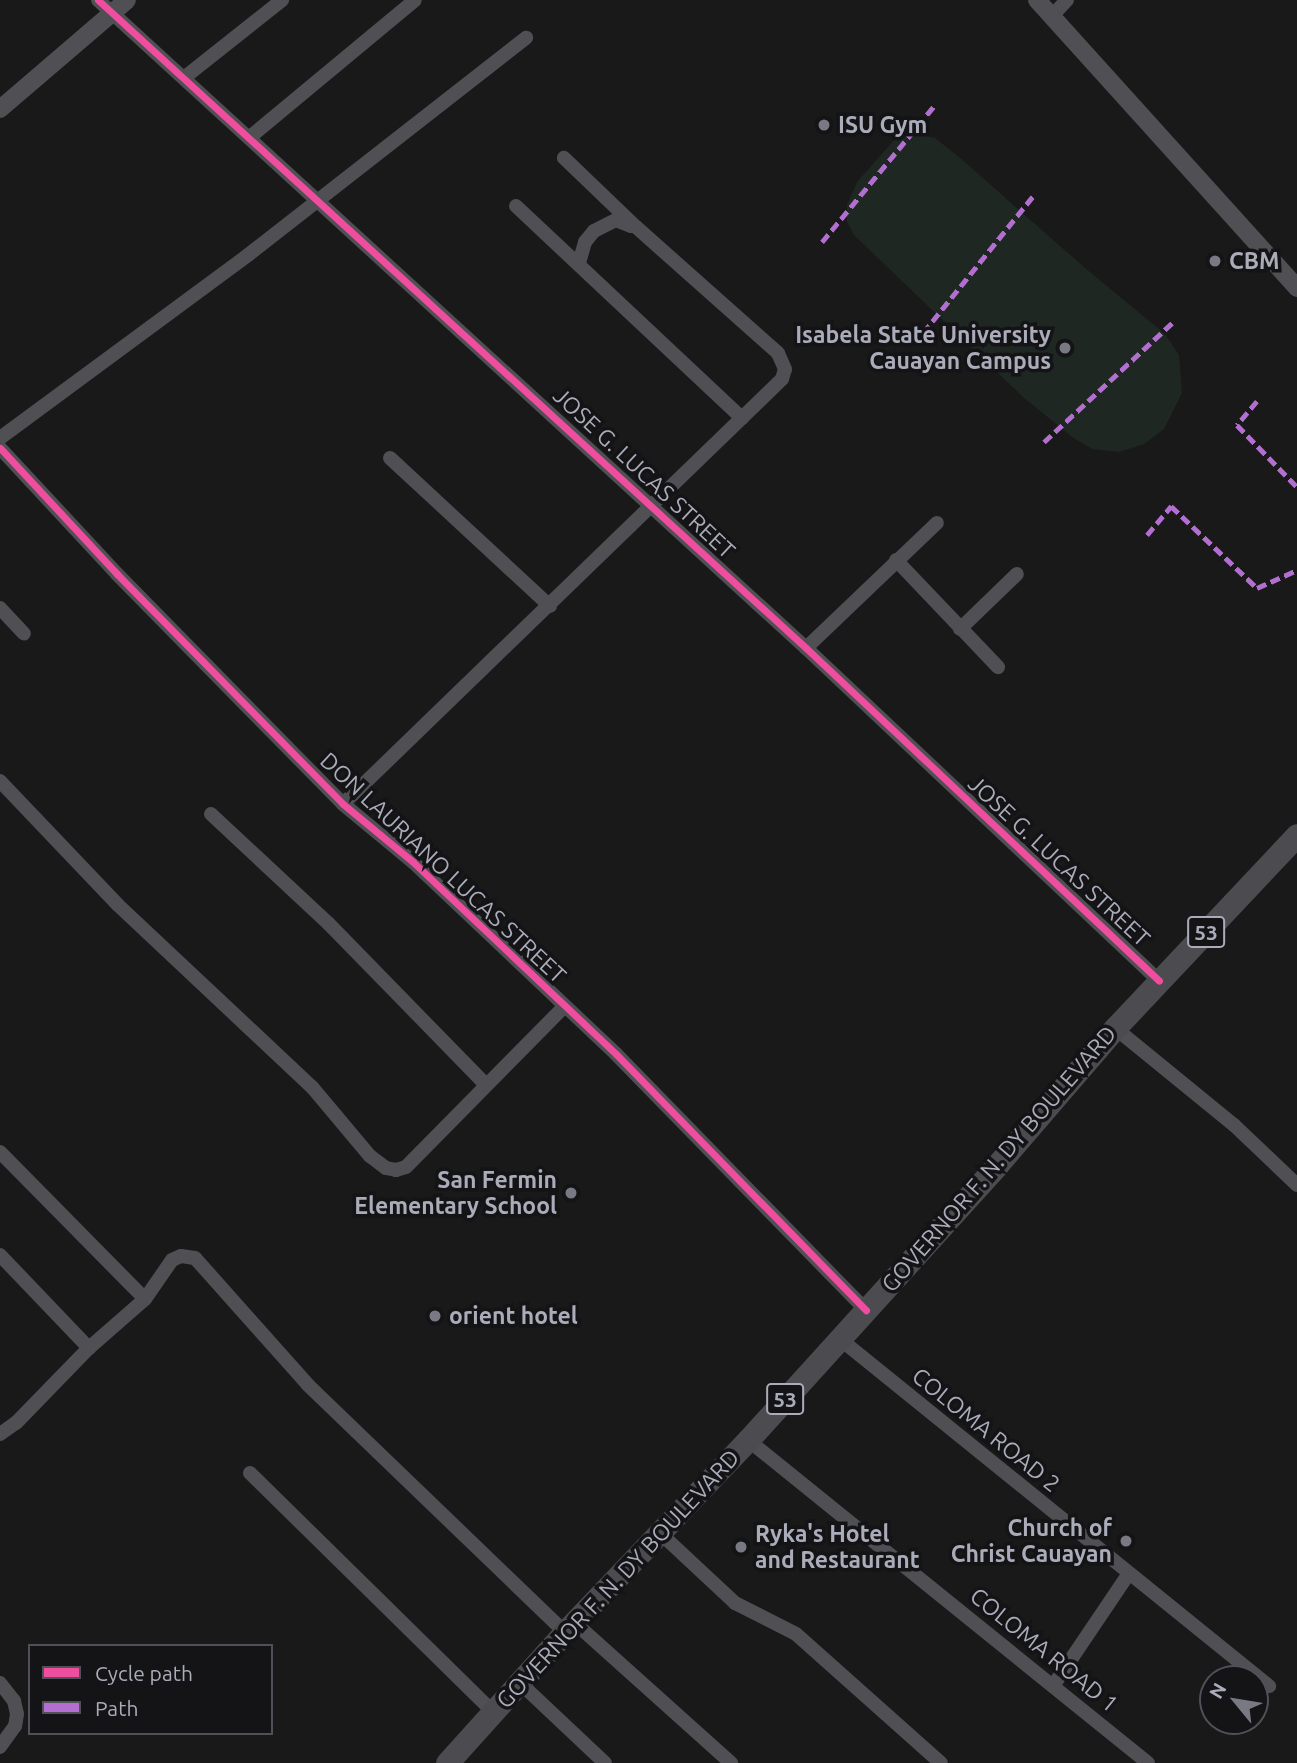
<!DOCTYPE html>
<html>
<head>
<meta charset="utf-8">
<style>
	body { margin:0 }
	#map { position:relative; width:1297px; height:1763px; overflow:hidden; background:#19191a; font-family:Ubuntu,sans-serif }
	div>[style] { position:absolute }
	.green>* { inset:0; background:#1f2722 }
	.minor>* { height:14px; margin:-7px; padding:0 7px; transform-origin:7px; border-radius:7px; background:#4f4f54 }
	.tertiary>* { height:18px; margin:-9px; padding:0 9px; transform-origin:9px; border-radius:9px; background:#4f4f54 }
	.trunk>* { height:23px; margin:-11.5px; padding:0 11.5px; transform-origin:11.5px; border-radius:11.5px; background:#4c4c50 }
	.quiet>* { height:5px; margin-top:-2.5px; transform-origin:0; background:repeating-linear-gradient(90deg,#b36fd0 0 10px,transparent 0 15px) }
	.cycleway>* { height:7px; margin:-3.5px; padding:0 3.5px; transform-origin:3.5px; border-radius:3.5px; background:#ef4d9e }
	.dots>* { width:19px; height:19px; translate:-50% -50%; box-sizing:border-box; border:4px solid #141316; border-radius:50% }
	span { translate:-50% -50%; white-space:nowrap; text-align:center; line-height:1.15; -webkit-text-stroke:7px #141316; paint-order:stroke }
	.shield-label span { padding:2px 5px; background:#141316; border:2px solid; border-radius:5px; -webkit-text-stroke-width:0 }
	.shield-label { font-size:21px; color:#abacba; font-weight:700 }
	.poi-label { font-size:23px; color:#abacba; font-weight:700 }
	.left { translate:0 -50%; text-align:left }
	.right { translate:-100% -50%; text-align:right }
	.street-label { font-size:23px; color:#abacba }
	.legend { position:absolute; left:28px; top:1644px; width:245px; height:91px; box-sizing:border-box; background:#141316; border:2px solid #505058; margin:0; padding:9px 12px; list-style:none; font-size:21px; color:#abacba }
	.legend li { display:flex; align-items:center; gap:14px; height:35px }
	.legend b { width:35px; border:2px solid #505058 }
	.north { position:absolute; left:1199px; top:1665px; width:70px; height:70px; box-sizing:border-box; background:#141316; border:2px solid #505058; border-radius:50%; rotate:300deg; font-size:19px; font-weight:700; line-height:28px; text-align:center; color:#abacba }
	.north::after { content:''; display:block; margin:auto; width:24px; height:32px; background:#787982; clip-path:polygon(50% 0,100% 100%,50% 72%,0 100%) }
</style>
</head>
<body>
<div id="map">
	<div class="green">
		<i style="clip-path:polygon(924px 135px,935px 138px,959px 157px,1085px 268px,1165px 334px,1179px 355px,1182px 393px,1164px 429px,1144px 444px,1119px 452px,1092px 449px,1072px 437px,1023px 397px,854px 235px,847px 222px,847px 205px,857px 182px,896px 138px)"></i>
	</div>
	<div class="minor">
		<i style="left:98px;top:0;width:960px;rotate:42.47deg"></i>
		<i style="left:806px;top:648px;width:485px;rotate:43.3deg"></i>
		<i style="left:1052px;top:16px;width:22px;rotate:-47deg"></i>
		<i style="left:185px;top:77px;width:124px;rotate:-38.4deg"></i>
		<i style="left:250px;top:137px;width:214px;rotate:-39.7deg"></i>
		<i style="left:516px;top:206px;width:310px;rotate:43.2deg"></i>
		<i style="left:579px;top:263px;width:22px;rotate:-74deg"></i>
		<i style="left:585px;top:242px;width:14px;rotate:-51deg"></i>
		<i style="left:594px;top:231px;width:25px;rotate:-27deg"></i>
		<i style="left:616px;top:220px;width:16px;rotate:22deg"></i>
		<i style="left:0;top:438px;width:308px;rotate:-36.4deg"></i>
		<i style="left:248px;top:255px;width:353px;rotate:-38deg"></i>
		<i style="left:0;top:448px;width:172px;rotate:47.1deg"></i>
		<i style="left:117px;top:574px;width:322px;rotate:45.5deg"></i>
		<i style="left:343px;top:804px;width:91px;rotate:39.6deg"></i>
		<i style="left:413px;top:862px;width:279px;rotate:43.4deg"></i>
		<i style="left:616px;top:1054px;width:358px;rotate:45.7deg"></i>
		<i style="left:390px;top:458px;width:218px;rotate:42.8deg"></i>
		<i style="left:896px;top:560px;width:148px;rotate:46.4deg"></i>
		<i style="left:0;top:608px;width:35px;rotate:47deg"></i>
		<i style="left:960px;top:629px;width:79px;rotate:-44deg"></i>
		<i style="left:806px;top:648px;width:181px;rotate:-43.7deg"></i>
		<i style="left:0;top:781px;width:171px;rotate:46.4deg"></i>
		<i style="left:118px;top:905px;width:266px;rotate:43.2deg"></i>
		<i style="left:312px;top:1087px;width:90px;rotate:50deg"></i>
		<i style="left:370px;top:1156px;width:20px;rotate:37deg"></i>
		<i style="left:386px;top:1168px;width:10px;rotate:11deg"></i>
		<i style="left:396px;top:1170px;width:10px;rotate:-17deg"></i>
		<i style="left:406px;top:1167px;width:225px;rotate:-45.4deg"></i>
		<i style="left:343px;top:804px;width:611px;rotate:-44.07deg"></i>
		<i style="left:782px;top:379px;width:10px;rotate:-73deg"></i>
		<i style="left:785px;top:369px;width:17px;rotate:-114deg"></i>
		<i style="left:778px;top:353px;width:190px;rotate:-138.4deg"></i>
		<i style="left:636px;top:227px;width:100px;rotate:-136.2deg"></i>
		<i style="left:211px;top:814px;width:160px;rotate:43deg"></i>
		<i style="left:328px;top:923px;width:226px;rotate:45.7deg"></i>
		<i style="left:1115px;top:1028px;width:154px;rotate:39.2deg"></i>
		<i style="left:1234px;top:1125px;width:87px;rotate:43.6deg"></i>
		<i style="left:0;top:1152px;width:206px;rotate:45.4deg"></i>
		<i style="left:0;top:1255px;width:129px;rotate:46.3deg"></i>
		<i style="left:89px;top:1348px;width:74px;rotate:-41.2deg"></i>
		<i style="left:145px;top:1299px;width:47px;rotate:-55.3deg"></i>
		<i style="left:172px;top:1260px;width:10px;rotate:-24deg"></i>
		<i style="left:181px;top:1256px;width:14px;rotate:8deg"></i>
		<i style="left:195px;top:1258px;width:170px;rotate:48.3deg"></i>
		<i style="left:308px;top:1385px;width:356px;rotate:43.9deg"></i>
		<i style="left:840px;top:1339px;width:552px;rotate:38.97deg"></i>
		<i style="left:0;top:1434px;width:19px;rotate:-35deg"></i>
		<i style="left:16px;top:1423px;width:105px;rotate:-45.8deg"></i>
		<i style="left:748px;top:1440px;width:514px;rotate:38.92deg"></i>
		<i style="left:250px;top:1473px;width:341px;rotate:44.5deg"></i>
		<i style="left:660px;top:1533px;width:103px;rotate:43deg"></i>
		<i style="left:735px;top:1603px;width:68px;rotate:26.9deg"></i>
		<i style="left:796px;top:1634px;width:194px;rotate:41.7deg"></i>
		<i style="left:575px;top:1623px;width:210px;rotate:41.9deg"></i>
		<i style="left:519px;top:1682px;width:118px;rotate:43.3deg"></i>
		<i style="left:0;top:1683px;width:23px;rotate:52deg"></i>
		<i style="left:14px;top:1701px;width:13px;rotate:77deg"></i>
		<i style="left:17px;top:1714px;width:12px;rotate:99deg"></i>
		<i style="left:15px;top:1726px;width:26px;rotate:126deg"></i>
		<i style="left:1053px;top:1686px;width:134px;rotate:-56deg"></i>
	</div>
	<div class="tertiary">
		<i style="left:1037px;top:0;width:388px;rotate:47.9deg"></i>
		<i style="left:0;top:109px;width:167px;rotate:-40.6deg"></i>
	</div>
	<div class="trunk">
		<i style="left:447px;top:1763px;width:176px;rotate:-48deg"></i>
		<i style="left:565px;top:1632px;width:265px;rotate:-46.4deg"></i>
		<i style="left:748px;top:1440px;width:372px;rotate:-47.8deg"></i>
		<i style="left:998px;top:1164px;width:179px;rotate:-49.3deg"></i>
		<i style="left:1115px;top:1028px;width:265px;rotate:-46.7deg"></i>
	</div>
	<div class="quiet">
		<i style="left:822px;top:242px;width:178px;rotate:-50.5deg"></i>
		<i style="left:923px;top:333px;width:176px;rotate:-51.2deg"></i>
		<i style="left:1257px;top:401px;width:31px;rotate:130deg"></i>
		<i style="left:1237px;top:425px;width:86px;rotate:45.9deg"></i>
		<i style="left:1044px;top:442px;width:175px;rotate:-42.9deg"></i>
		<i style="left:1147px;top:535px;width:38px;rotate:-50deg"></i>
		<i style="left:1171px;top:506px;width:119px;rotate:43.6deg"></i>
		<i style="left:1257px;top:588px;width:44px;rotate:-24.2deg"></i>
	</div>
	<div class="cycleway">
		<i style="left:98px;top:0;width:960px;rotate:42.47deg"></i>
		<i style="left:806px;top:648px;width:485px;rotate:43.3deg"></i>
		<i style="left:0;top:448px;width:172px;rotate:47.1deg"></i>
		<i style="left:117px;top:574px;width:322px;rotate:45.5deg"></i>
		<i style="left:343px;top:804px;width:91px;rotate:39.6deg"></i>
		<i style="left:413px;top:862px;width:279px;rotate:43.4deg"></i>
		<i style="left:616px;top:1054px;width:358px;rotate:45.7deg"></i>
	</div>
	<div class="dots">
		<i style="left:824px;top:125px;background:#787982"></i>
		<i style="left:1215px;top:261px;background:#787982"></i>
		<i style="left:1065px;top:348px;background:#787982"></i>
		<i style="left:571px;top:1193px;background:#787982"></i>
		<i style="left:435px;top:1316px;background:#787982"></i>
		<i style="left:1126px;top:1541px;background:#787982"></i>
		<i style="left:741px;top:1547px;background:#787982"></i>
	</div>
	<div class="shield-label">
		<span style="left:1206px;top:932px">53</span>
		<span style="left:785px;top:1399px">53</span>
	</div>
	<div class="poi-label">
		<span class="left" style="left:838px;top:125px">ISU Gym</span>
		<span class="left" style="left:1229px;top:261px">CBM</span>
		<span class="right" style="left:1051px;top:348px">Isabela State University<br>Cauayan Campus</span>
		<span class="right" style="left:557px;top:1193px">San Fermin<br>Elementary School</span>
		<span class="left" style="left:449px;top:1316px">orient hotel</span>
		<span class="right" style="left:1112px;top:1541px">Church of<br>Christ Cauayan</span>
		<span class="left" style="left:755px;top:1547px">Ryka's Hotel<br>and Restaurant</span>
	</div>
	<div class="street-label">
		<span style="left:644px;top:473px;rotate:43deg">JOSE G. LUCAS STREET</span>
		<span style="left:1059px;top:861px;rotate:43deg">JOSE G. LUCAS STREET</span>
		<span style="left:443px;top:868px;rotate:43deg">DON LAURIANO LUCAS STREET</span>
		<span style="left:999px;top:1159px;rotate:-49deg">GOVERNOR F. N. DY BOULEVARD</span>
		<span style="left:986px;top:1430px;rotate:39deg">COLOMA ROAD 2</span>
		<span style="left:618px;top:1579px;rotate:-47deg">GOVERNOR F. N. DY BOULEVARD</span>
		<span style="left:1044px;top:1650px;rotate:39deg">COLOMA ROAD 1</span>
	</div>
	<ul class="legend">
	<li><b style="height:9px;background:#ef4d9e"></b>Cycle path</li>
	<li><b style="height:9px;background:#b36fd0"></b>Path</li>
	</ul>
	<div class="north">N</div>
</div>
</body>
</html>
